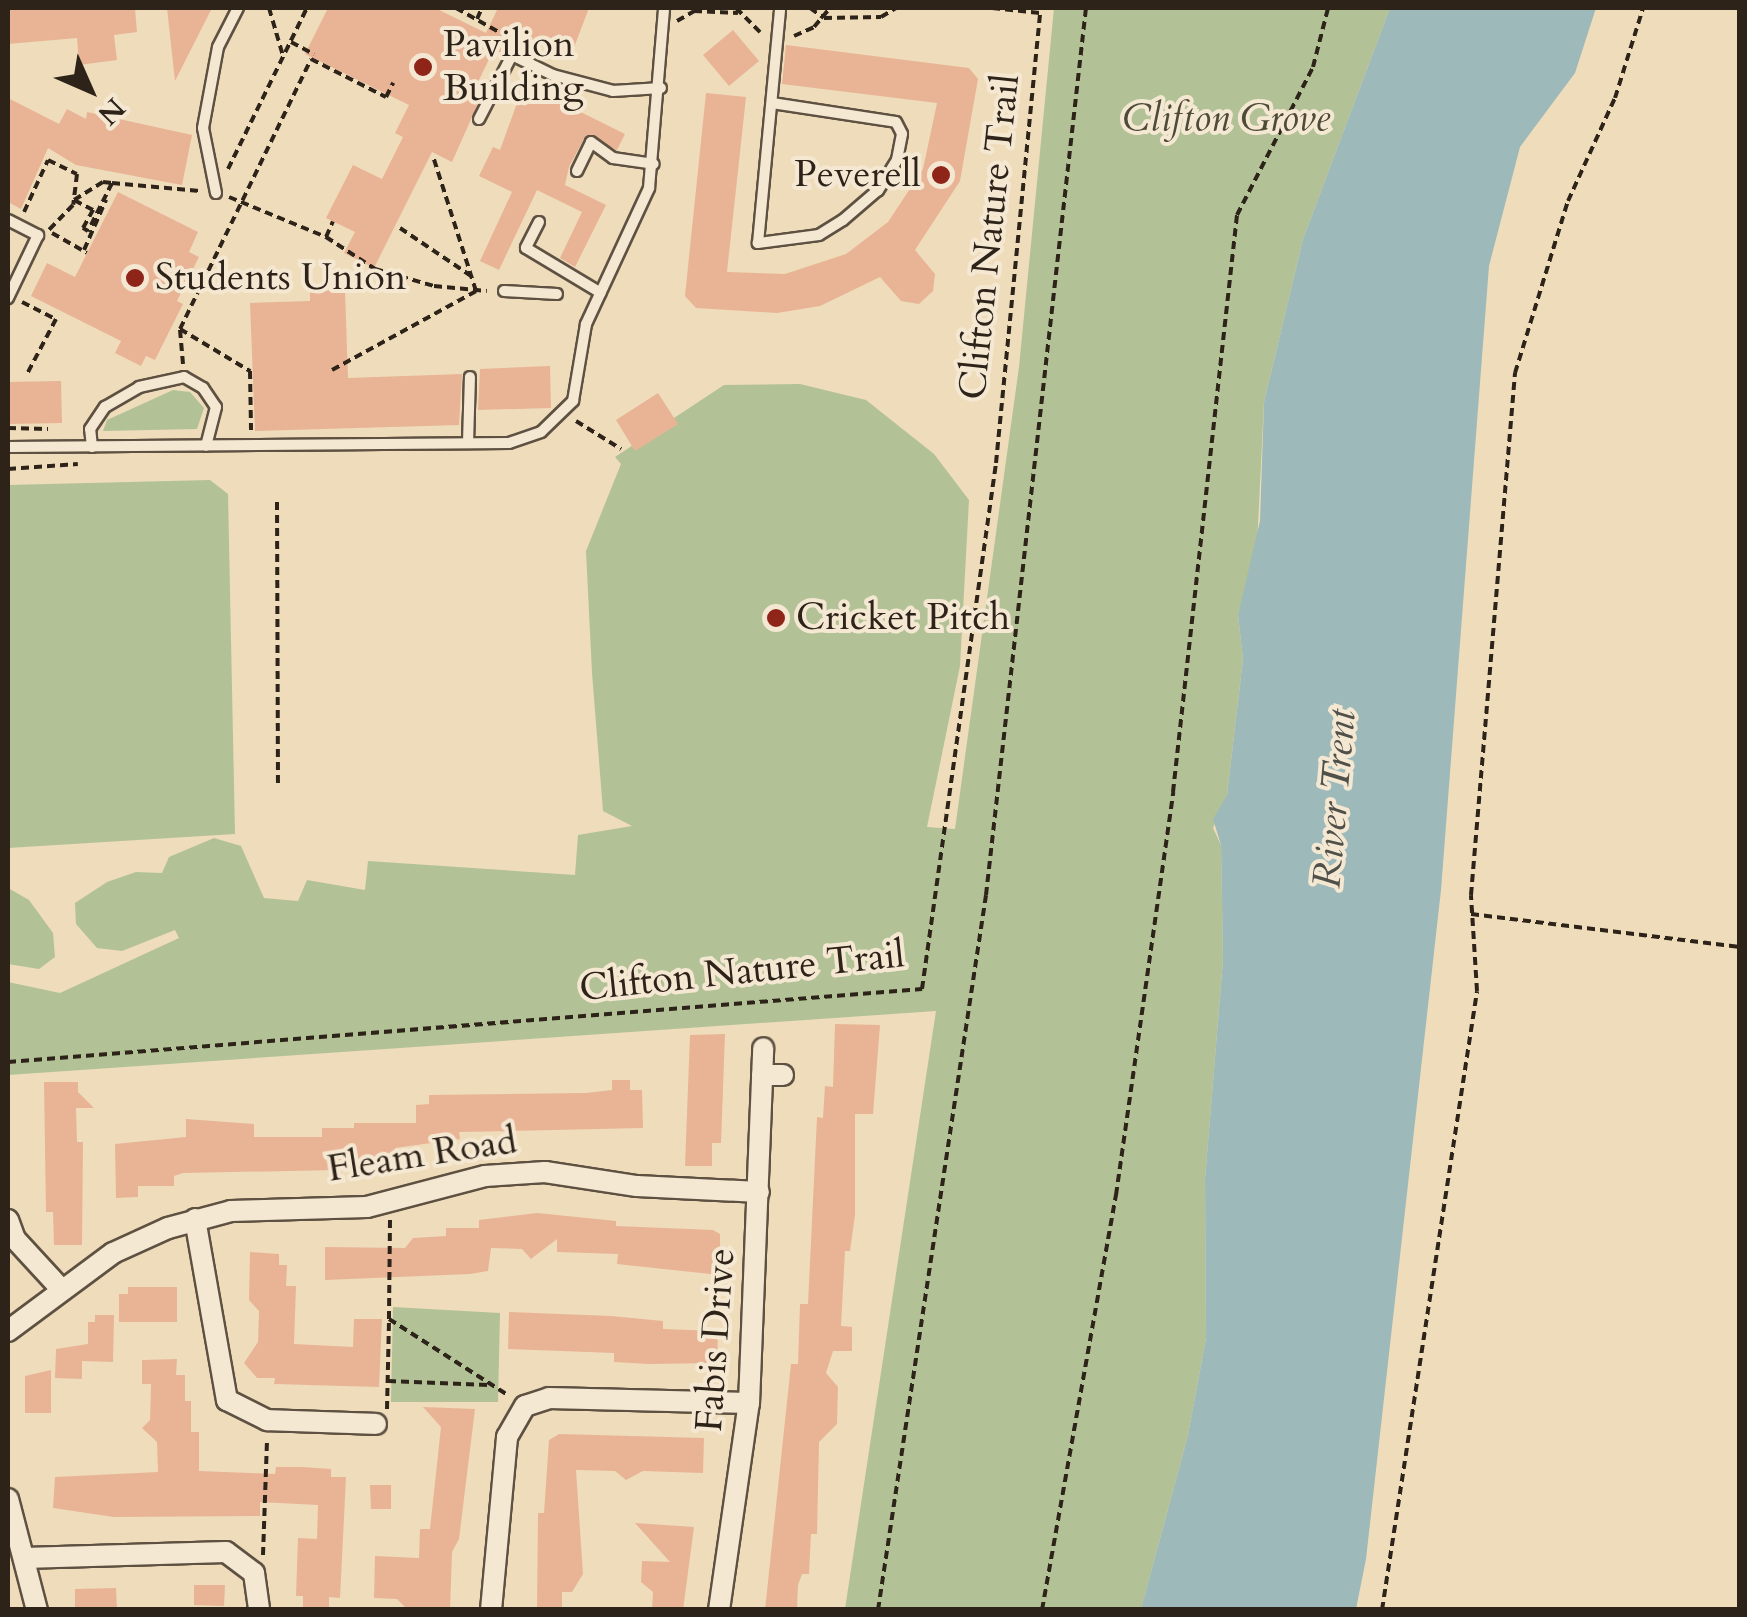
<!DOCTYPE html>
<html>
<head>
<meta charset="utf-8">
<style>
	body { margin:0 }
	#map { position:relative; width:1747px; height:1617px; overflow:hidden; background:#efdcbb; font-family:Cardo,serif }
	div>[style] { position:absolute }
	.green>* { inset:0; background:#b2c296 }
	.water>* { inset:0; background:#9db9b9 }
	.building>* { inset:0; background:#e8b495 }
	.path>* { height:4px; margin-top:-2px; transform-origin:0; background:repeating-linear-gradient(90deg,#2d2319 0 8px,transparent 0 13px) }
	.roads { filter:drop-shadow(2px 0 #5e5142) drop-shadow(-2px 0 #5e5142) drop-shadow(0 2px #5e5142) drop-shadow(0 -2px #5e5142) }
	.lane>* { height:10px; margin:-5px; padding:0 5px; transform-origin:5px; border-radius:5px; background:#f5e8d3 }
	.street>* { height:20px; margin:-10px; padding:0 10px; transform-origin:10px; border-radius:10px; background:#f5e8d3 }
	.dots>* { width:28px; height:28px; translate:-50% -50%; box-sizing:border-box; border:5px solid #f5e8d3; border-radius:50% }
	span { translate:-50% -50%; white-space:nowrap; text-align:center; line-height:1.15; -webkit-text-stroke:8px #f5e8d3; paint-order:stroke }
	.poi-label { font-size:38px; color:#2d2319 }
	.left { translate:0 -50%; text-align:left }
	.right { translate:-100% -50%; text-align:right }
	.park-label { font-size:38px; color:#4e4b38; font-style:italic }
	.street-label { font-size:38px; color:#2d2319 }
	.water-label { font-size:40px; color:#4f5049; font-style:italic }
	.frame { position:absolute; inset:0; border:10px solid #2d2319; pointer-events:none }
	.north { position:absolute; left:40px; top:40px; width:100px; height:100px; -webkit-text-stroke:8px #f5e8d3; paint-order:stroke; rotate:135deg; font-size:28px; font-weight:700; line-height:40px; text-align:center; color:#2d2319 }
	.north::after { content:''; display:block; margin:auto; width:35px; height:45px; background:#2d2319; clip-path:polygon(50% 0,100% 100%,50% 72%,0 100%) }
</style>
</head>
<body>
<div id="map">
	<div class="green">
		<i style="clip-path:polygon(1054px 8px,1390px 8px,1303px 239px,1264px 402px,1257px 547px,1238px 615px,1243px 659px,1227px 795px,1213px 828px,1221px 845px,1223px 960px,1205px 1179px,1206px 1338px,1188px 1435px,1141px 1609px,845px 1609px,936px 1011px,8px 1075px,8px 982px,60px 993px,179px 938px,175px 930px,122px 951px,97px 948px,76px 924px,75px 903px,107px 882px,136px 872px,162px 873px,169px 857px,214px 838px,241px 846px,264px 898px,298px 901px,307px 880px,365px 890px,368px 861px,575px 875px,578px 835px,632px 826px,603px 811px,592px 673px,586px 551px,621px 464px,615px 457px,724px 385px,800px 384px,866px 400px,934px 454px,969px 500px,960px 666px,927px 827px,955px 829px,1019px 367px)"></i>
		<i style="clip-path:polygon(173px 390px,190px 392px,204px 408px,197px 429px,103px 431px,107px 420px)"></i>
		<i style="clip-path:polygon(210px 480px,228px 494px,235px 834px,8px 848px,8px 485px)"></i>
		<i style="clip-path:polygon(8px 888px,29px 900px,53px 933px,55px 957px,39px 969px,8px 964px)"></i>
		<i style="clip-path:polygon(393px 1307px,500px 1313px,498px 1402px,391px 1402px)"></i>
	</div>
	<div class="water">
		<i style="clip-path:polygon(1390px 8px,1596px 8px,1575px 73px,1520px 147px,1489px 266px,1441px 890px,1366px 1559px,1356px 1609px,1141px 1609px,1188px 1435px,1206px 1338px,1205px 1179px,1223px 960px,1221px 845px,1213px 819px,1227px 795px,1243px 659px,1238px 615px,1260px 521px,1264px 402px,1303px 239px)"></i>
	</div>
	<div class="building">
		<i style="clip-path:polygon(8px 8px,135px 8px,137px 32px,114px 35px,117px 60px,79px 65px,77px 38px,8px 44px)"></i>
		<i style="clip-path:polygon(167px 8px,212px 8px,175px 81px)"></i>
		<i style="clip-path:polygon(328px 8px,435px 8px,486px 33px,498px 8px,589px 8px,570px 58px,515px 31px,502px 54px,494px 49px,477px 84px,485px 88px,452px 162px,432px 152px,374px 268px,344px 253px,355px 232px,326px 218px,353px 165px,382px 179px,403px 137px,395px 133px,409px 105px,305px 54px)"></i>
		<i style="clip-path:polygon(733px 30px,759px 61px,729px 86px,703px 55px)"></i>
		<i style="clip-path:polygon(786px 45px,969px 68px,978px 79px,960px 181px,915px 250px,935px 274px,933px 291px,919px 304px,901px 301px,880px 277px,820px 306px,777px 313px,696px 308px,685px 296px,706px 93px,746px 97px,727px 272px,785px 274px,846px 254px,888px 222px,923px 169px,937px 103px,782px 84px)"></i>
		<i style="clip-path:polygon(524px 84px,625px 134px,617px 150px,586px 135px,569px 167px,565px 185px,606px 205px,575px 267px,560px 258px,582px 212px,537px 190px,499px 270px,480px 261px,512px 192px,479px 176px,493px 147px,500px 150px)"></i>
		<i style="clip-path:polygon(8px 98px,59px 124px,67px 109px,86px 119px,87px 112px,192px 135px,182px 185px,76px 165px,48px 148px,21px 209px,8px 202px)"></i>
		<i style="clip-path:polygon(118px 192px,198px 232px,189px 252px,199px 257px,177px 301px,183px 304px,155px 360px,146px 356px,141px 366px,115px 353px,121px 341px,31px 296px,47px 263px,75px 277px)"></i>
		<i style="clip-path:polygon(345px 290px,348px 378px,462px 374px,459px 425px,255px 431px,250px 303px,310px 301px,310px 291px)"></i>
		<i style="clip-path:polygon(550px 366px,551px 408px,478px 410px,480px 369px)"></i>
		<i style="clip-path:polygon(61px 381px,62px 423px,8px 424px,8px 382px)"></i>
		<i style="clip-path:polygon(658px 393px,678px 424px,635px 451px,616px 420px)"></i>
		<i style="clip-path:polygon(835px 1024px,880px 1025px,873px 1114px,855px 1114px,855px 1215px,850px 1251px,845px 1251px,841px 1326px,852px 1327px,852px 1351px,833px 1351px,826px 1373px,838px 1387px,837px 1424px,819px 1442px,817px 1534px,811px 1534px,809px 1574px,802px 1574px,798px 1585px,797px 1610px,765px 1610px,791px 1364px,798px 1364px,800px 1304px,808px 1304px,817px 1117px,823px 1118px,825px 1086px,833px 1087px)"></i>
		<i style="clip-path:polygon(725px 1034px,721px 1143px,712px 1143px,712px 1166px,685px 1166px,690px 1035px)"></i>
		<i style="clip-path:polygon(612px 1080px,630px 1080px,630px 1090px,642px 1090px,643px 1128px,459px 1132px,460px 1139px,395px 1148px,395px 1155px,338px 1164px,338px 1170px,183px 1173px,174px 1176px,174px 1186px,138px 1186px,138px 1197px,116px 1198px,115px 1144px,186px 1137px,186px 1119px,254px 1124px,254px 1137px,322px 1137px,322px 1128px,354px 1128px,354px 1123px,416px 1123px,416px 1105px,429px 1104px,429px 1095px,586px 1093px,612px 1090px)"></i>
		<i style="clip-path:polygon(44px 1082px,78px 1082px,78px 1092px,94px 1108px,76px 1108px,77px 1142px,83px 1142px,82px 1245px,54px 1245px,53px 1212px,46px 1212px)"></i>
		<i style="clip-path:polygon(537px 1213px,616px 1221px,616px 1226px,713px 1230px,720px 1234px,720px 1251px,730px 1251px,729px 1276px,617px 1264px,618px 1254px,557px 1252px,557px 1239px,531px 1259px,522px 1249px,491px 1248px,488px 1271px,470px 1274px,325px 1280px,325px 1247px,405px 1248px,413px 1238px,446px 1236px,446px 1228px,479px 1228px,479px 1220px)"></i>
		<i style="clip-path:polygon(250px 1252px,279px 1254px,279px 1265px,287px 1265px,286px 1286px,296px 1286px,294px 1344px,353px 1347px,354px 1319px,382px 1319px,379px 1387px,274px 1384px,275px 1378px,257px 1378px,244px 1363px,258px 1342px,259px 1311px,249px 1300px)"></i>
		<i style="clip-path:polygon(128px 1287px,177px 1287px,177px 1322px,119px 1322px,119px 1294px,128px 1294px)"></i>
		<i style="clip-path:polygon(509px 1312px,611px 1316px,663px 1321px,663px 1329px,718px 1331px,717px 1363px,649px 1364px,614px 1362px,614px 1353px,508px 1349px)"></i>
		<i style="clip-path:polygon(95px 1315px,114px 1315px,113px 1362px,82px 1361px,82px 1379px,55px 1378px,56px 1349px,88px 1344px,88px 1322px,95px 1322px)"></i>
		<i style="clip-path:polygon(177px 1359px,176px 1375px,185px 1375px,185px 1401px,191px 1401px,191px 1432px,199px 1432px,199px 1471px,275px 1474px,276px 1467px,302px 1467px,331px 1469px,331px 1477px,346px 1477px,340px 1598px,329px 1597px,329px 1610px,303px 1610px,303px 1596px,296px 1596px,298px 1538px,317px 1539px,318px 1505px,260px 1502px,260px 1516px,114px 1517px,53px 1508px,55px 1477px,158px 1472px,157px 1442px,142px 1428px,150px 1420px,151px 1384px,142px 1384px,142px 1360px)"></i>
		<i style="clip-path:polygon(51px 1370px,51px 1413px,25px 1413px,25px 1376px)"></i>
		<i style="clip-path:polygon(423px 1407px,475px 1409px,459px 1539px,452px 1552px,450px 1610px,408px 1610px,397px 1599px,374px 1598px,375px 1556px,419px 1558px,420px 1529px,430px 1529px,441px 1427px)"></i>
		<i style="clip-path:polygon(559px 1434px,704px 1438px,703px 1473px,643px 1471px,626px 1480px,615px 1471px,576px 1470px,583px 1574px,572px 1592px,562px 1592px,562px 1610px,537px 1610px,538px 1513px,544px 1513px,549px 1440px)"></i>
		<i style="clip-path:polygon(370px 1485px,391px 1485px,391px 1509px,371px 1509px)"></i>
		<i style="clip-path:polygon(635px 1523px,694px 1527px,683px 1610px,652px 1610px,653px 1592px,641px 1582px,642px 1561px,670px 1562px)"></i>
		<i style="clip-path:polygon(194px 1585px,225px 1585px,224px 1606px,194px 1605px)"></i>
		<i style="clip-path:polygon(116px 1588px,117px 1610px,75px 1610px,75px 1589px)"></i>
	</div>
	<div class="path">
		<i style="left:269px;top:8px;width:50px;rotate:73.7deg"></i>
		<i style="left:456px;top:8px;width:65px;rotate:29.3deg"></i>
		<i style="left:736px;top:8px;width:34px;rotate:45deg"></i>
		<i style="left:810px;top:8px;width:17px;rotate:36deg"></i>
		<i style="left:824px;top:18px;width:57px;rotate:-1deg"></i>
		<i style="left:881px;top:17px;width:17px;rotate:-31deg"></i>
		<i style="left:992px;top:8px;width:48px;rotate:5.9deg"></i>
		<i style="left:477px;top:19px;width:12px;rotate:-66deg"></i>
		<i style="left:677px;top:21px;width:20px;rotate:-30deg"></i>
		<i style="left:694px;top:11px;width:44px;rotate:2.6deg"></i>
		<i style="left:794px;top:36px;width:22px;rotate:-24deg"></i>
		<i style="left:814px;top:27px;width:25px;rotate:-50deg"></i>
		<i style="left:291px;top:42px;width:26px;rotate:28deg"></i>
		<i style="left:228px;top:169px;width:179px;rotate:-63.9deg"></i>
		<i style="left:112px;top:183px;width:54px;rotate:116.6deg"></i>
		<i style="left:88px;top:231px;width:6px;rotate:-149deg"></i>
		<i style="left:83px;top:228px;width:21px;rotate:-61deg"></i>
		<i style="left:93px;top:210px;width:21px;rotate:-152deg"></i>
		<i style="left:74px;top:200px;width:34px;rotate:-32deg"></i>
		<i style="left:103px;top:182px;width:9px;rotate:6deg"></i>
		<i style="left:112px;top:183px;width:88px;rotate:5.2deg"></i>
		<i style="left:229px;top:197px;width:105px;rotate:22.4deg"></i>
		<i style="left:326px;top:237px;width:59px;rotate:33.1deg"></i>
		<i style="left:375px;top:269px;width:61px;rotate:16.1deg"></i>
		<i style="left:434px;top:286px;width:53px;rotate:5.4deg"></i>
		<i style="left:24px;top:212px;width:57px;rotate:-65.2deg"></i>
		<i style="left:48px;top:160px;width:32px;rotate:26deg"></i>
		<i style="left:77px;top:174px;width:31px;rotate:97deg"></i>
		<i style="left:73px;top:205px;width:35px;rotate:134deg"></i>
		<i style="left:400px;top:228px;width:89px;rotate:34deg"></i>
		<i style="left:52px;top:233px;width:40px;rotate:29.7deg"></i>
		<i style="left:326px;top:237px;width:17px;rotate:-66deg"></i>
		<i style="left:84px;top:250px;width:55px;rotate:-66.3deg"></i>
		<i style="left:22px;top:302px;width:38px;rotate:27deg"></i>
		<i style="left:56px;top:319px;width:64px;rotate:117.8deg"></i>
		<i style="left:180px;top:329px;width:82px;rotate:31deg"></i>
		<i style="left:250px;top:371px;width:59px;rotate:89deg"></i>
		<i style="left:183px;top:364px;width:35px;rotate:-95deg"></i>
		<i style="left:180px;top:329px;width:300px;rotate:-64.1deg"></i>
		<i style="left:311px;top:59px;width:84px;rotate:26.9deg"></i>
		<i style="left:386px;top:97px;width:16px;rotate:-63deg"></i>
		<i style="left:332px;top:370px;width:164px;rotate:-28.7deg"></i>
		<i style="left:476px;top:291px;width:139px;rotate:-107.7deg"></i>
		<i style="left:576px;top:421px;width:53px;rotate:31.9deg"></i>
		<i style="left:8px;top:428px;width:40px;rotate:1.4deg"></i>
		<i style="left:8px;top:469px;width:70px;rotate:-4.1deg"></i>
		<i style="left:277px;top:502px;width:286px;rotate:89.8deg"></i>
		<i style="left:1471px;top:914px;width:271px;rotate:7deg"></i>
		<i style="left:8px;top:1062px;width:917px;rotate:-4.57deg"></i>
		<i style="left:922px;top:989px;width:531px;rotate:-81.99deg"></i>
		<i style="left:996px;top:463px;width:457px;rotate:-84.4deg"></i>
		<i style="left:390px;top:1220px;width:99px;rotate:90.6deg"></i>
		<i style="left:389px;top:1319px;width:141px;rotate:32.6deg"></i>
		<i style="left:388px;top:1381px;width:100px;rotate:2.3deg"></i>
		<i style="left:387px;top:1409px;width:90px;rotate:-88.7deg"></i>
		<i style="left:263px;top:1555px;width:115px;rotate:-88deg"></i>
		<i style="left:878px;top:1610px;width:723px;rotate:-81.41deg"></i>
		<i style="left:986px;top:895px;width:893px;rotate:-83.57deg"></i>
		<i style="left:1042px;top:1610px;width:422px;rotate:-79.9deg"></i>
		<i style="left:1116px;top:1195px;width:407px;rotate:-81.9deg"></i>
		<i style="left:1173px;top:792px;width:581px;rotate:-83.67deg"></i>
		<i style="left:1237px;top:215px;width:166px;rotate:-62.8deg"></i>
		<i style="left:1313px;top:67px;width:61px;rotate:-75.7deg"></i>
		<i style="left:1382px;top:1610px;width:626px;rotate:-81.27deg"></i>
		<i style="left:1477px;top:991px;width:96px;rotate:-93.6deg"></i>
		<i style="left:1471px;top:895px;width:524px;rotate:-85.18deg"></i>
		<i style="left:1515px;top:373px;width:180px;rotate:-72.9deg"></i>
		<i style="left:1568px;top:201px;width:113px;rotate:-65.5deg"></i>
		<i style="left:1615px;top:98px;width:94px;rotate:-72.7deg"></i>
	</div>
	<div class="roads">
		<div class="lane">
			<i style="left:772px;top:103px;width:125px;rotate:8.7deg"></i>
			<i style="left:896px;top:122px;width:13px;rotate:63deg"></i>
			<i style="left:902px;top:134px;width:26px;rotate:101deg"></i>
			<i style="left:897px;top:160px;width:36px;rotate:122deg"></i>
			<i style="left:878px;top:190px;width:46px;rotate:139.4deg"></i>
			<i style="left:843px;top:220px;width:28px;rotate:148deg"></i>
			<i style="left:819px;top:235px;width:62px;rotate:172.5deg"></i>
			<i style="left:758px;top:243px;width:235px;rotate:-84.6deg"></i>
			<i style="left:479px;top:119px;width:72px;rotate:-62.7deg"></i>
			<i style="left:512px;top:55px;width:46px;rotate:26deg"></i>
			<i style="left:553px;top:75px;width:62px;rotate:14.9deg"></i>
			<i style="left:613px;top:91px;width:48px;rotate:-3.6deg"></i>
			<i style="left:577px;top:171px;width:32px;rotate:-64deg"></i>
			<i style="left:591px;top:142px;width:27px;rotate:36deg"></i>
			<i style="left:613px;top:158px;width:41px;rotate:8.3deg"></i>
			<i style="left:216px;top:193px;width:66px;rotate:-101.3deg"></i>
			<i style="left:203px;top:128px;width:82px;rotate:-79.5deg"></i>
			<i style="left:218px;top:47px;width:44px;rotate:-62.9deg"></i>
			<i style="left:8px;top:220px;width:34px;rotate:27deg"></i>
			<i style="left:38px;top:235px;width:70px;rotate:115.5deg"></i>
			<i style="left:539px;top:222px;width:29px;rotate:117deg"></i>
			<i style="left:526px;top:248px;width:87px;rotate:31deg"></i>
			<i style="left:504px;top:291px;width:53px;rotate:3.2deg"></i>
			<i style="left:468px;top:443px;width:66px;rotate:-88.3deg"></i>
			<i style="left:8px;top:447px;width:501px;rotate:-0.46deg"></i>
			<i style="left:509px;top:443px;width:34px;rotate:-19deg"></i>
			<i style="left:541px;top:432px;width:45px;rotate:-44.1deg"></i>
			<i style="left:573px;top:401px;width:78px;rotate:-80.4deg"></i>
			<i style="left:586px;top:324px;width:150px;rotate:-65.1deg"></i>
			<i style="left:649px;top:188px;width:181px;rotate:-85.2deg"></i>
			<i style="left:92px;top:447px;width:18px;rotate:-96deg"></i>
			<i style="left:90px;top:429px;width:27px;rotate:-56deg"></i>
			<i style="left:105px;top:407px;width:39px;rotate:-30deg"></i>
			<i style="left:139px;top:387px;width:46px;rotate:-12.5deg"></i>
			<i style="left:184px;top:377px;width:22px;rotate:30deg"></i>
			<i style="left:203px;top:388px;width:23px;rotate:56deg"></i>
			<i style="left:216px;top:407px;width:40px;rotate:104.4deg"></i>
		</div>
		<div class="street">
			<i style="left:762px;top:1075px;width:21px"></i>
			<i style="left:195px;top:1219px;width:184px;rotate:80deg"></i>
			<i style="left:227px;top:1400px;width:45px;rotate:26.6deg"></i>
			<i style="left:267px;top:1420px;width:109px;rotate:2.1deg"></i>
			<i style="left:8px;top:1220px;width:20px;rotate:70deg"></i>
			<i style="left:15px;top:1239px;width:67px;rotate:47.4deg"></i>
			<i style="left:8px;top:1331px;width:131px;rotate:-36.6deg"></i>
			<i style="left:113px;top:1253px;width:60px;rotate:-24.4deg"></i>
			<i style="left:168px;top:1228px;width:65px;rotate:-15.1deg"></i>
			<i style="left:231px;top:1211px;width:136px;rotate:-1.7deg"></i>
			<i style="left:367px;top:1207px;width:122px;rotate:-14.7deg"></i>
			<i style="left:485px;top:1176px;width:60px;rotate:-3.8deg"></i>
			<i style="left:545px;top:1172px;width:93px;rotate:8.7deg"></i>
			<i style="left:637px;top:1186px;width:122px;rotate:2.8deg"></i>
			<i style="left:8px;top:1499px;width:115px;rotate:75.4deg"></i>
			<i style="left:24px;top:1558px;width:202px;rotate:-1.7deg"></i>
			<i style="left:226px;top:1552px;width:35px;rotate:37deg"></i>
			<i style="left:254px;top:1573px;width:37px;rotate:82deg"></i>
			<i style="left:491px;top:1610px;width:174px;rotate:-84.7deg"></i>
			<i style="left:507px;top:1437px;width:36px;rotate:-60deg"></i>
			<i style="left:525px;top:1406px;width:25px;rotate:-18deg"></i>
			<i style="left:549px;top:1398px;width:200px;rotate:1.4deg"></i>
			<i style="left:719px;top:1610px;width:209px;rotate:-81.8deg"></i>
			<i style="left:749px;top:1403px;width:355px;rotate:-87.7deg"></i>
		</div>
	</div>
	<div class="dots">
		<i style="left:423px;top:67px;background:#8f2418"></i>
		<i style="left:941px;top:175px;background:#8f2418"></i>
		<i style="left:135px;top:278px;background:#8f2418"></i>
		<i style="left:776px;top:618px;background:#8f2418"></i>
	</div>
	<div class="poi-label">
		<span class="left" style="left:443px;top:67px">Pavilion<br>Building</span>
		<span class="right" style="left:921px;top:175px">Peverell</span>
		<span class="left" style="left:155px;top:278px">Students Union</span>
		<span class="left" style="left:796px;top:618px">Cricket Pitch</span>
	</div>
	<div class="park-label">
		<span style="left:1226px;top:119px">Clifton Grove</span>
	</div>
	<div class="street-label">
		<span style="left:990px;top:237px;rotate:-84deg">Clifton Nature Trail</span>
		<span style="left:742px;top:972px;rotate:-6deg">Clifton Nature Trail</span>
		<span style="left:422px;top:1155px;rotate:-9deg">Fleam Road</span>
		<span style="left:716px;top:1340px;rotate:-86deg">Fabis Drive</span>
	</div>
	<div class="water-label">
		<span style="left:1335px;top:799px;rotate:-85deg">River Trent</span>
	</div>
	<div class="frame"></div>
	<div class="north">N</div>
</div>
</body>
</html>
